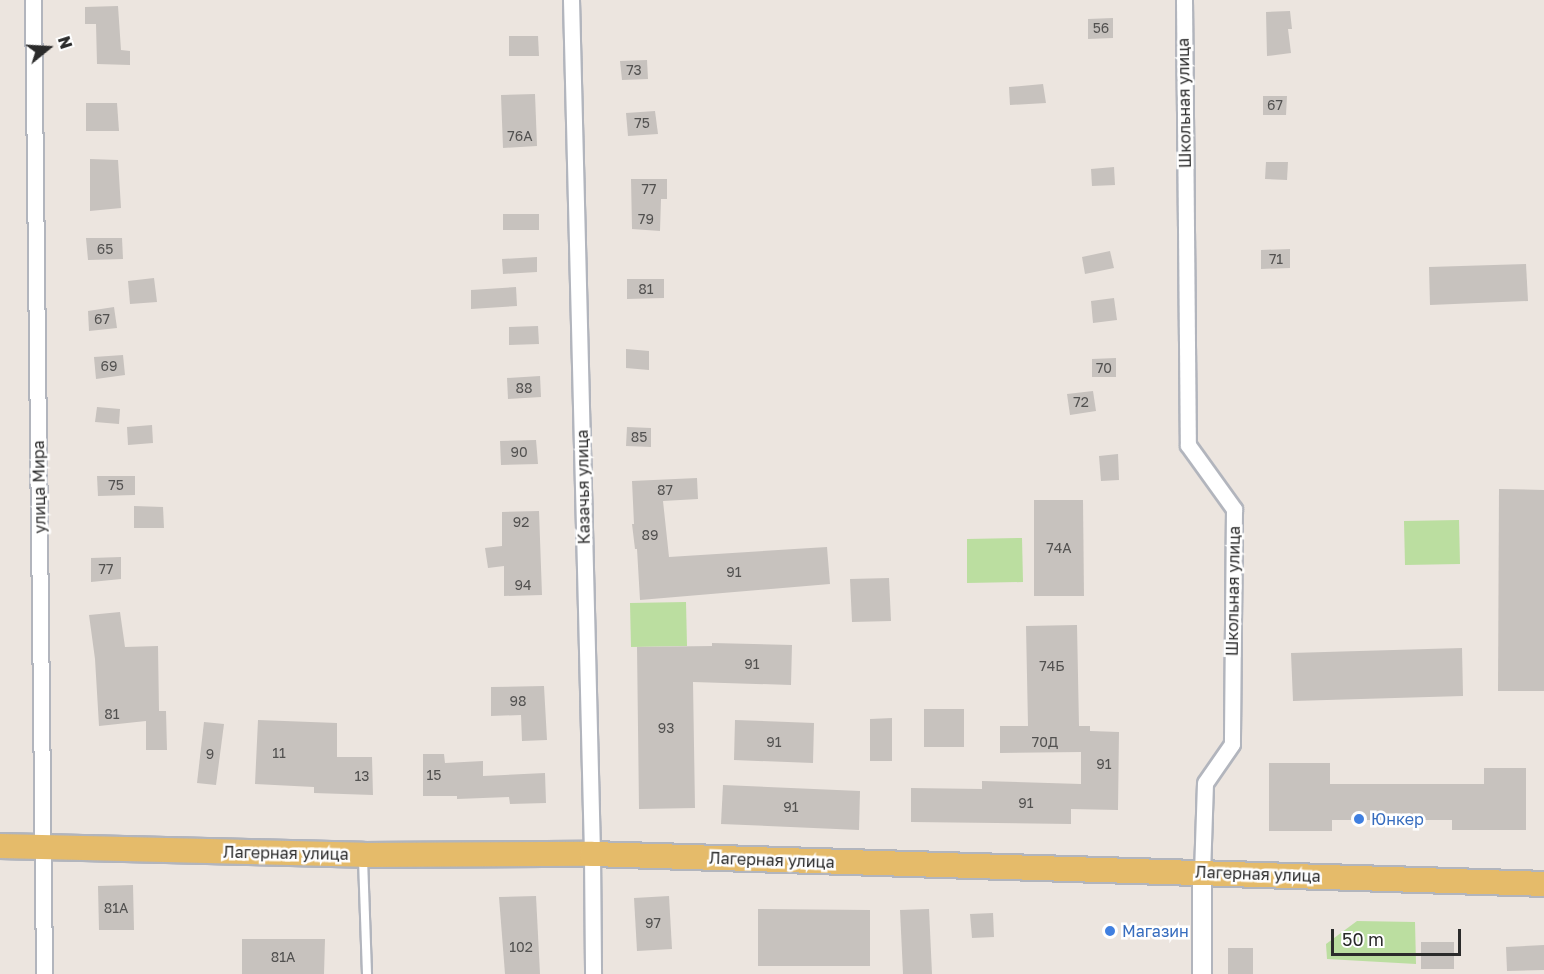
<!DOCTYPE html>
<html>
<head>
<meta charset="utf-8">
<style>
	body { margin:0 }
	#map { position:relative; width:1544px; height:974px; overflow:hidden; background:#ece5df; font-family:"Golos Text",sans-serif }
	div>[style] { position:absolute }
	.green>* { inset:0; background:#bbdea0 }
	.building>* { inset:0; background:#c7c2be }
	.roads { filter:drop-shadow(2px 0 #b2b5bd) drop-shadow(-2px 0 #b2b5bd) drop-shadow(0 2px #b2b5bd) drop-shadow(0 -2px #b2b5bd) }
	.service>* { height:8px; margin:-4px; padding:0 4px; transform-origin:4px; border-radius:4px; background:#fff }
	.minor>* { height:15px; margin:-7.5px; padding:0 7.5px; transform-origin:7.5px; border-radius:7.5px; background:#fff }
	.tertiary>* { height:18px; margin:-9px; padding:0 9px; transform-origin:9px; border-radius:9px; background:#fff }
	.primary>* { height:24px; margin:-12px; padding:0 12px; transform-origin:12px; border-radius:12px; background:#e5bb6a }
	.dots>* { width:16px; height:16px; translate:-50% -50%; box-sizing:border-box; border:3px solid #fff; border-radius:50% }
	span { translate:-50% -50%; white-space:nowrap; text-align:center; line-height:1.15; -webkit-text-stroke:5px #fff; paint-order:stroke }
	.number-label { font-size:14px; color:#525150 }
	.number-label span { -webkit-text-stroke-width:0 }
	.street-label { font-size:16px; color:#2b2b2b }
	.shop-label { font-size:16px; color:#366cbe }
	.left { translate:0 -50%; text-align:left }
	.north { position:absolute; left:18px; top:18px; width:60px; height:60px; -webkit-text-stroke:4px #fff; paint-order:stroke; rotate:72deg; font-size:16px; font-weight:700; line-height:24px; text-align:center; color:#2b2b2b }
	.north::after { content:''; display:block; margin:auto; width:21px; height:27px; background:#2b2b2b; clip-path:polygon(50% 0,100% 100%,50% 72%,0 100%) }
	.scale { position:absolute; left:1331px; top:929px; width:130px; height:27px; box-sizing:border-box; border:3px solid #2b2b2b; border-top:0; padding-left:8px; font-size:18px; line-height:21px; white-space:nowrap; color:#2b2b2b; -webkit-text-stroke:4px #fff; paint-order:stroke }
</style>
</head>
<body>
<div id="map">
	<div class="green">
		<i style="clip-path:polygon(1459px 520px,1460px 564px,1405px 565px,1404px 521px)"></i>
		<i style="clip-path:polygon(1022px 538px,1023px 582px,967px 583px,967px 539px)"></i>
		<i style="clip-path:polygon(686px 602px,687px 646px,631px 647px,630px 603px)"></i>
		<i style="clip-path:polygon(1357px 921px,1415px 922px,1416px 964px,1327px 959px,1326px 944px)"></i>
	</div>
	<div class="building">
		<i style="clip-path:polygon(118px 6px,121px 50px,130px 51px,130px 65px,97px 64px,96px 24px,85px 24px,85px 7px)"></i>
		<i style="clip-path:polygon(1290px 11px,1292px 29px,1288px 29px,1291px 53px,1267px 56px,1266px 12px)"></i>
		<i style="clip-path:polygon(1113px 18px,1113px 38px,1088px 39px,1088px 19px)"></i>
		<i style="clip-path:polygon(509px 36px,538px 36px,539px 56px,509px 56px)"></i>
		<i style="clip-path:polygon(647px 60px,648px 79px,622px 80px,620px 61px)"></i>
		<i style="clip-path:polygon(1043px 84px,1046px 103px,1010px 105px,1009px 87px)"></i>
		<i style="clip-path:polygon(535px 94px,537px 146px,503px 148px,501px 95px)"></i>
		<i style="clip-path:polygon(1263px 96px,1287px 96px,1286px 115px,1263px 115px)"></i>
		<i style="clip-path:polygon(86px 103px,117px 103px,119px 131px,86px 131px)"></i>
		<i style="clip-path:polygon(655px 111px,658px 134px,628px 136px,626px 113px)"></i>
		<i style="clip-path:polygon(90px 159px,118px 160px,121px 208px,90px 211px)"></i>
		<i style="clip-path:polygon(1266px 162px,1288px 162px,1287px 180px,1265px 179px)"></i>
		<i style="clip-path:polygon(1114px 167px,1115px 185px,1092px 186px,1091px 169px)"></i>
		<i style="clip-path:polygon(631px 179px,667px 179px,667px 199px,661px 199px,660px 231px,632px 229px)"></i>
		<i style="clip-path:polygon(503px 214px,539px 214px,539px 230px,503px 230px)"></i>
		<i style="clip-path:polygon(86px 238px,122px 238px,123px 259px,88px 260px)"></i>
		<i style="clip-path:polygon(1290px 249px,1290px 268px,1261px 269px,1261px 250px)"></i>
		<i style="clip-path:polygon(1110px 251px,1114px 268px,1085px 274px,1082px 257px)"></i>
		<i style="clip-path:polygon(537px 257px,537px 272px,503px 274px,502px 259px)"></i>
		<i style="clip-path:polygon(1526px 264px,1528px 301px,1430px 305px,1429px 267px)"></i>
		<i style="clip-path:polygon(154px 278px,157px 302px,130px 304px,128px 281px)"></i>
		<i style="clip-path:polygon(627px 279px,664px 279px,664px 298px,627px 299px)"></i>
		<i style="clip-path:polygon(516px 287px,517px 306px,471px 309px,471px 290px)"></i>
		<i style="clip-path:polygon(1114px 298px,1117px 320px,1093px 323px,1091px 301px)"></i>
		<i style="clip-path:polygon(114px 307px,117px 328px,89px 331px,88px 311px)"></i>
		<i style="clip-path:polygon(538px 326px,539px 344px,509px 345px,509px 327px)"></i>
		<i style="clip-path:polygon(626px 349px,649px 351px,649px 370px,626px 368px)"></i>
		<i style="clip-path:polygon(123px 355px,125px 375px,96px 379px,94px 357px)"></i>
		<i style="clip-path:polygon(1116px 358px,1116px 377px,1092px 377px,1092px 359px)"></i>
		<i style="clip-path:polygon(540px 376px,541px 397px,508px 399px,507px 378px)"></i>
		<i style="clip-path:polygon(1093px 391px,1096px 411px,1070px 415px,1067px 394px)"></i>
		<i style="clip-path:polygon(97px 407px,120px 409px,119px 424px,95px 422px)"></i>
		<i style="clip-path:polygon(152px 425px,153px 443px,128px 445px,127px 427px)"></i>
		<i style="clip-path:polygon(627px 427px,651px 428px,651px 447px,626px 446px)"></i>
		<i style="clip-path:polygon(536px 440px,538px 464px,501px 465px,500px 441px)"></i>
		<i style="clip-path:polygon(1118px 454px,1119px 480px,1101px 481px,1099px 456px)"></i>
		<i style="clip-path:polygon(97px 476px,135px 476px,135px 495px,98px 496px)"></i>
		<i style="clip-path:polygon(697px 478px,698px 499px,663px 501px,669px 557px,827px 547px,830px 584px,640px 600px,637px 549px,635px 549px,632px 524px,634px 524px,632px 481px)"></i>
		<i style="clip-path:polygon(1499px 489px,1544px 490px,1544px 691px,1498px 691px)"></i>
		<i style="clip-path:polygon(1034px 500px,1083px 500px,1084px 596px,1034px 596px)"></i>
		<i style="clip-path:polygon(134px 506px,163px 507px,164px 528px,134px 528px)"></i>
		<i style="clip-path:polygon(539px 511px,542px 595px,504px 596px,504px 566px,488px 568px,485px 548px,502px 546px,502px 512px)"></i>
		<i style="clip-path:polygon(121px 557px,121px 579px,91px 582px,91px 558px)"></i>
		<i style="clip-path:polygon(889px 578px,891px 621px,852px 622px,850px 579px)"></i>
		<i style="clip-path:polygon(120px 612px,125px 647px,158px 646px,159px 711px,166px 711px,167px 750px,146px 750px,146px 721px,99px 726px,95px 659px,89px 615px)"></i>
		<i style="clip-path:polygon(1077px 625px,1079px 726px,1090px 726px,1090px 731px,1119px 732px,1118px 810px,1071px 809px,1071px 824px,911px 822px,911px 788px,982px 789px,982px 781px,1081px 784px,1081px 752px,1000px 753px,1000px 726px,1028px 726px,1026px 626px)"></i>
		<i style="clip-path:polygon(712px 643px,792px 645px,791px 685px,693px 682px,695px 808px,639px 809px,637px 647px,712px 646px)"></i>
		<i style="clip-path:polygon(1462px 648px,1463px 696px,1293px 701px,1291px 653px)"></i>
		<i style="clip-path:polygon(544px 686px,547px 740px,522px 741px,521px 715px,491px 716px,491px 687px)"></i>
		<i style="clip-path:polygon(924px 709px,964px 709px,964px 747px,924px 747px)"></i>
		<i style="clip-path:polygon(892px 718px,892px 761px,870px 761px,870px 719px)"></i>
		<i style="clip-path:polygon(258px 720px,337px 723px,337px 757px,372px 757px,373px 795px,314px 793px,314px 787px,255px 784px)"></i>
		<i style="clip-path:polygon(735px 720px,814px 723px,813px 763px,734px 760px)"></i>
		<i style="clip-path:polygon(204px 722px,224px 724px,216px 785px,197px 783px)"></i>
		<i style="clip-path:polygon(423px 754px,444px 754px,445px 763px,483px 761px,483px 776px,545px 773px,546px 803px,510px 804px,509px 797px,457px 799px,457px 796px,423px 796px)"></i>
		<i style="clip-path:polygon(1269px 763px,1330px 763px,1330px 784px,1484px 784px,1484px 768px,1526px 768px,1526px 830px,1452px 830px,1452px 820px,1332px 820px,1332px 831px,1269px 831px)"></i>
		<i style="clip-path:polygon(723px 785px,860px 791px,859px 830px,721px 824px)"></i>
		<i style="clip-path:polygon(133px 885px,134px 930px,99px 930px,98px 886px)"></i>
		<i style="clip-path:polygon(536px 896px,540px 974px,505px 974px,499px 897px)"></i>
		<i style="clip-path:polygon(669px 896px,672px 949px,637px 951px,634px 898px)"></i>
		<i style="clip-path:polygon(758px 909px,870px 910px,870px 966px,758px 966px)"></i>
		<i style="clip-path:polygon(929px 909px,932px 974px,903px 974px,900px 910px)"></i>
		<i style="clip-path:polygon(993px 913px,994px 937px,972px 938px,970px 914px)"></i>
		<i style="clip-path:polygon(242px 939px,325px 939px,324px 974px,242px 974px)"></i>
		<i style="clip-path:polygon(1421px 942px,1454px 942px,1454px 969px,1421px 969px)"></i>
		<i style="clip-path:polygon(1544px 945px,1544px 970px,1507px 971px,1506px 947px)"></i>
		<i style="clip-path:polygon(1228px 948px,1253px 948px,1253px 974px,1228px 974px)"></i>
	</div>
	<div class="roads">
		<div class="service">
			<i style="left:363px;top:859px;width:115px;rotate:88deg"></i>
		</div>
		<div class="minor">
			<i style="left:33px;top:0;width:974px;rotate:89.35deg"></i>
			<i style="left:571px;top:0;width:854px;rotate:88.59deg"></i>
			<i style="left:592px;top:854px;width:120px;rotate:89.5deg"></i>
			<i style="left:1184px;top:0;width:445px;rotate:89.5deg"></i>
			<i style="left:1188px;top:445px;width:79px;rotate:54.3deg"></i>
			<i style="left:1234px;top:509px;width:235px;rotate:90.5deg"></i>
			<i style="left:1232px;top:744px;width:47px;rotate:124.7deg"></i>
			<i style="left:1205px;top:783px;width:89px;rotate:91.9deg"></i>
		</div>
		<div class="tertiary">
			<i style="left:1202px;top:872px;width:102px;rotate:90deg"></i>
		</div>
		<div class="primary">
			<i style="left:0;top:846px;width:363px;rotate:1.4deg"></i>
			<i style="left:363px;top:855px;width:229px;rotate:-0.3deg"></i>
			<i style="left:592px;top:854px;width:952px;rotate:1.8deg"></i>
		</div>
	</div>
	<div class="dots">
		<i style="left:1359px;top:819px;background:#3f7fe0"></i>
		<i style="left:1110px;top:931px;background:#3f7fe0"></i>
	</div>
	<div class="number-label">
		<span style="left:1101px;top:28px">56</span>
		<span style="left:634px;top:70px">73</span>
		<span style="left:1275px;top:105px">67</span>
		<span style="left:642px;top:123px">75</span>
		<span style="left:520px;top:136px">76А</span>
		<span style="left:649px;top:189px">77</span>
		<span style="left:646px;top:219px">79</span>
		<span style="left:105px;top:249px">65</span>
		<span style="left:1276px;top:259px">71</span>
		<span style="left:646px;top:289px">81</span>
		<span style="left:102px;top:319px">67</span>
		<span style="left:109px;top:366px">69</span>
		<span style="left:1104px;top:368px">70</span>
		<span style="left:524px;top:388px">88</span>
		<span style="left:1081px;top:402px">72</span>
		<span style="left:639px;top:437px">85</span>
		<span style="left:519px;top:452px">90</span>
		<span style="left:116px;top:485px">75</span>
		<span style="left:665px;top:490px">87</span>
		<span style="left:521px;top:522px">92</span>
		<span style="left:650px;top:535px">89</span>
		<span style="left:1059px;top:548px">74А</span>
		<span style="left:106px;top:569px">77</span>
		<span style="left:734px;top:572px">91</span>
		<span style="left:523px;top:585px">94</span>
		<span style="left:752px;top:664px">91</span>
		<span style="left:1052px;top:666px">74Б</span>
		<span style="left:518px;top:701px">98</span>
		<span style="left:112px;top:714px">81</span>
		<span style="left:666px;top:728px">93</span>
		<span style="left:774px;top:742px">91</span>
		<span style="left:1045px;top:742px">70Д</span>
		<span style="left:279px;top:753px">11</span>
		<span style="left:210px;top:754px">9</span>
		<span style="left:1104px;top:764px">91</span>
		<span style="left:434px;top:775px">15</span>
		<span style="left:362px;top:776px">13</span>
		<span style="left:1026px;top:803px">91</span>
		<span style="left:791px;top:807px">91</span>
		<span style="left:116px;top:908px">81А</span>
		<span style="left:653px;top:923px">97</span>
		<span style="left:521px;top:947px">102</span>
		<span style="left:283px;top:957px">81А</span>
	</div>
	<div class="street-label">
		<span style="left:1184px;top:103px;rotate:-91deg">Школьная улица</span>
		<span style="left:39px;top:487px;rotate:-91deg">улица Мира</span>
		<span style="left:583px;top:487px;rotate:-91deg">Казачья улица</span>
		<span style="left:1233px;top:591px;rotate:-89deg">Школьная улица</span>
		<span style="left:286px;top:853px;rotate:1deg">Лагерная улица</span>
		<span style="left:772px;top:860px;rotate:2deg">Лагерная улица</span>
		<span style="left:1258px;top:874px;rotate:2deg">Лагерная улица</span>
	</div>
	<div class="shop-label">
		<span class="left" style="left:1371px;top:819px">Юнкер</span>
		<span class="left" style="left:1122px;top:931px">Магазин</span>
	</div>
	<div class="north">N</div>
	<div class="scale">50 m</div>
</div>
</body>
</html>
